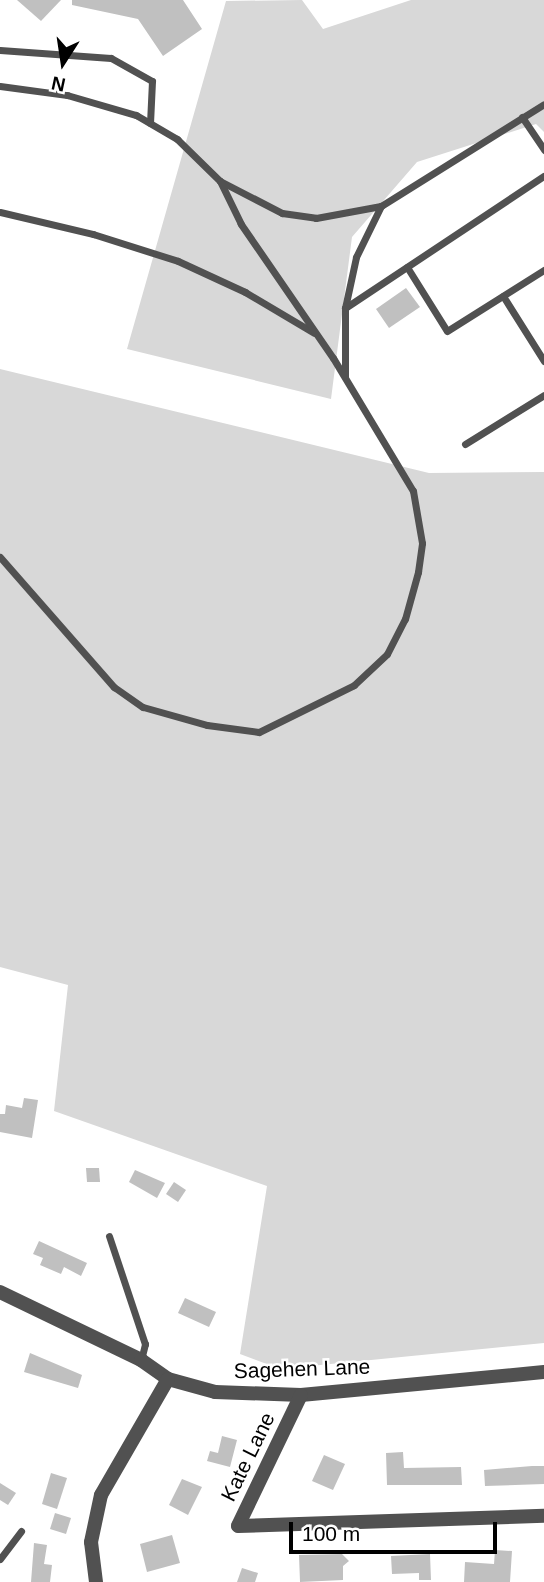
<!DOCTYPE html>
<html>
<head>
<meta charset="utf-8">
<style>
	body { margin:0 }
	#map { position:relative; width:544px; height:1582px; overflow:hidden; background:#fff; font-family:Arial,sans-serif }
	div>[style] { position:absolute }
	.green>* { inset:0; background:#d8d8d8 }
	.building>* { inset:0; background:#c0c0c0 }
	.service>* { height:7px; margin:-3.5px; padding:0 3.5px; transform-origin:3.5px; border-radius:3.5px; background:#515151 }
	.minor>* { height:14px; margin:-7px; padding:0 7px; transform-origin:7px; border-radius:7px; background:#515151 }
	span { translate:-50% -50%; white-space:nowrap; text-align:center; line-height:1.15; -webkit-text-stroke:5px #fff; paint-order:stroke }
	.street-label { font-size:21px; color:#000 }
	.north { position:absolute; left:28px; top:28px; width:70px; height:70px; -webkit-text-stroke:5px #fff; paint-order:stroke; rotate:192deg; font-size:19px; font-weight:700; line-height:28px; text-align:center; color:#000 }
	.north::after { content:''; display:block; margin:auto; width:24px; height:32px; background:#000; clip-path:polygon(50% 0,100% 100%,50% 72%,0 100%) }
	.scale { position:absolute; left:289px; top:1522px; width:208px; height:32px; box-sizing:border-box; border:4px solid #000; border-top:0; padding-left:9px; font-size:21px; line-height:24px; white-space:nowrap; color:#000; -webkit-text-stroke:5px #fff; paint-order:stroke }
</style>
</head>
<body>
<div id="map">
	<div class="green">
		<i style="clip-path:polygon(302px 0,323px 29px,411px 0,544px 0,544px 132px,536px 124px,417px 162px,352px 237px,331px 399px,127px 349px,226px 1px)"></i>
		<i style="clip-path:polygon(0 369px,429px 473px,544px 472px,544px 1343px,280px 1369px,240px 1354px,267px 1186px,54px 1111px,68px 985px,0 967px)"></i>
	</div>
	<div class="building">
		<i style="clip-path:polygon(17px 0,61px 0,41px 21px)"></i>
		<i style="clip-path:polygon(72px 0,183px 0,202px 29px,163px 56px,138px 19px,72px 5px)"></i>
		<i style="clip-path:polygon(406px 288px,420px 307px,389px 328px,376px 309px)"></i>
		<i style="clip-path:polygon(24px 1098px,38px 1100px,32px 1138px,0 1132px,0 1114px,5px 1114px,6px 1105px,22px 1108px)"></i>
		<i style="clip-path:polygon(86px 1168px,99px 1168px,100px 1182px,87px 1182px)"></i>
		<i style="clip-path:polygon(135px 1170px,165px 1183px,157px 1198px,129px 1182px)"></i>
		<i style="clip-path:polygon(174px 1182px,186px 1190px,178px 1202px,166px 1194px)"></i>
		<i style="clip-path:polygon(39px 1241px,87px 1263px,81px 1276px,64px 1267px,61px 1274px,40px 1265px,43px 1258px,33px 1254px)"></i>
		<i style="clip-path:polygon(185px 1298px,216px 1312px,209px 1327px,178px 1313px)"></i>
		<i style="clip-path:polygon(30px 1353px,82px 1375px,78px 1388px,24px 1372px)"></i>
		<i style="clip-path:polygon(222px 1436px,237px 1440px,230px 1467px,207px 1461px,210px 1451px,218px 1453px)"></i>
		<i style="clip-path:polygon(403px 1452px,404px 1468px,461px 1467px,462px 1485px,387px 1485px,386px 1453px)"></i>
		<i style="clip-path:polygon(324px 1455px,345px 1464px,333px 1490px,312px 1481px)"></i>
		<i style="clip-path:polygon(532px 1466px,544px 1466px,544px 1484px,485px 1486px,484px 1470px)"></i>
		<i style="clip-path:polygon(51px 1473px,67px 1478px,57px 1509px,42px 1504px)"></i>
		<i style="clip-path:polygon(182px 1479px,202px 1487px,188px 1515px,169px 1505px)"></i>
		<i style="clip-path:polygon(0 1483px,16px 1493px,8px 1505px,0 1500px)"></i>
		<i style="clip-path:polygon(55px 1513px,71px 1518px,66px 1534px,50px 1529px)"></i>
		<i style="clip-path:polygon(172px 1535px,180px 1563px,147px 1572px,140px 1544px)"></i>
		<i style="clip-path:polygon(34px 1543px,47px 1545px,44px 1564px,52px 1565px,50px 1582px,31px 1582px)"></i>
		<i style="clip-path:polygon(495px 1550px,512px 1551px,510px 1582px,464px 1582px,465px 1562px,494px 1564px)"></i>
		<i style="clip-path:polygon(342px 1554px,349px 1561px,343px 1566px,343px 1580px,300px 1582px,299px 1555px)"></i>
		<i style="clip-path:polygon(430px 1554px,431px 1580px,419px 1580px,419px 1573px,392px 1574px,391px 1556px)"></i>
		<i style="clip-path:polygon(242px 1568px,258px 1573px,255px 1582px,237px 1582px)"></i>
	</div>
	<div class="service">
		<i style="left:0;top:50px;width:111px;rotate:4.1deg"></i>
		<i style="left:111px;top:58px;width:47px;rotate:29.3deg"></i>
		<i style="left:152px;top:81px;width:42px;rotate:92.7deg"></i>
		<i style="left:0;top:86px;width:68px;rotate:7.7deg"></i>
		<i style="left:67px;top:95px;width:72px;rotate:16.2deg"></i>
		<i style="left:136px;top:115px;width:48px;rotate:30.3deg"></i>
		<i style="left:177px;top:139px;width:60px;rotate:44.3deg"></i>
		<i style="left:220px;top:181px;width:70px;rotate:27.3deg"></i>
		<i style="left:282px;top:213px;width:34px;rotate:8deg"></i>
		<i style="left:316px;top:218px;width:66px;rotate:-10.5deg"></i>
		<i style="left:381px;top:206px;width:192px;rotate:-32deg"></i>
		<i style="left:522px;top:117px;width:40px;rotate:56deg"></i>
		<i style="left:0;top:212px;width:96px;rotate:13.3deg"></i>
		<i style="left:93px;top:234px;width:89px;rotate:17.6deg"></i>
		<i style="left:178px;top:261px;width:74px;rotate:24.8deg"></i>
		<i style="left:245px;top:292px;width:80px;rotate:30.7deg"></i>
		<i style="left:407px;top:267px;width:75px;rotate:58deg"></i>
		<i style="left:447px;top:331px;width:115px;rotate:-32.2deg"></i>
		<i style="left:503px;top:296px;width:77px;rotate:57.8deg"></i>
		<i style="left:345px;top:308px;width:239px;rotate:-33.6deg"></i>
		<i style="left:345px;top:376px;width:68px;rotate:-90deg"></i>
		<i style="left:345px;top:308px;width:52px;rotate:-77.8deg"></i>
		<i style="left:356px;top:257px;width:57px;rotate:-63.9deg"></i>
		<i style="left:465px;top:444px;width:93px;rotate:-31.8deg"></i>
		<i style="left:0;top:557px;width:173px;rotate:48.8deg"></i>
		<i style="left:114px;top:687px;width:35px;rotate:35deg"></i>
		<i style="left:143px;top:707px;width:66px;rotate:15.7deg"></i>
		<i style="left:207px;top:725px;width:52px;rotate:7.7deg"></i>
		<i style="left:259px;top:732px;width:106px;rotate:-26.3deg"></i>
		<i style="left:354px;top:685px;width:45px;rotate:-43.2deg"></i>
		<i style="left:387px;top:654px;width:39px;rotate:-63deg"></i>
		<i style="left:405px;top:619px;width:49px;rotate:-74.5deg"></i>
		<i style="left:418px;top:572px;width:29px;rotate:-82deg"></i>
		<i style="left:422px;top:543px;width:53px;rotate:-99.8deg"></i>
		<i style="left:413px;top:491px;width:155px;rotate:-121deg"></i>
		<i style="left:333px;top:358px;width:163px;rotate:-124.5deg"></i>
		<i style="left:241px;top:224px;width:48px;rotate:-116deg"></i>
		<i style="left:109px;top:1236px;width:114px;rotate:71.6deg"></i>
		<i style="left:145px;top:1344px;width:16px;rotate:104deg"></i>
		<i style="left:0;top:1559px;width:35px;rotate:-53deg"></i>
	</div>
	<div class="minor">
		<i style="left:0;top:1292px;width:157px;rotate:25.7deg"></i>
		<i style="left:141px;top:1360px;width:33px;rotate:35deg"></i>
		<i style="left:168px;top:1379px;width:49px;rotate:15.5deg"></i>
		<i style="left:215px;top:1392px;width:86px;rotate:2deg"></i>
		<i style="left:301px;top:1395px;width:244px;rotate:-5.4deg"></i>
		<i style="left:301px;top:1395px;width:145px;rotate:115.7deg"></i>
		<i style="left:238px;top:1526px;width:306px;rotate:-1.9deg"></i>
		<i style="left:96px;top:1582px;width:40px;rotate:-97.1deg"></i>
		<i style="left:91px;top:1542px;width:48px;rotate:-78deg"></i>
		<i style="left:101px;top:1495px;width:134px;rotate:-60deg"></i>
	</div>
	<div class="street-label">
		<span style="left:302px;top:1369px;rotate:-2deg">Sagehen Lane</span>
		<span style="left:248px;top:1457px;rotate:-64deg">Kate Lane</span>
	</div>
	<div class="north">N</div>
	<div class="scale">100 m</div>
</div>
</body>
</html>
